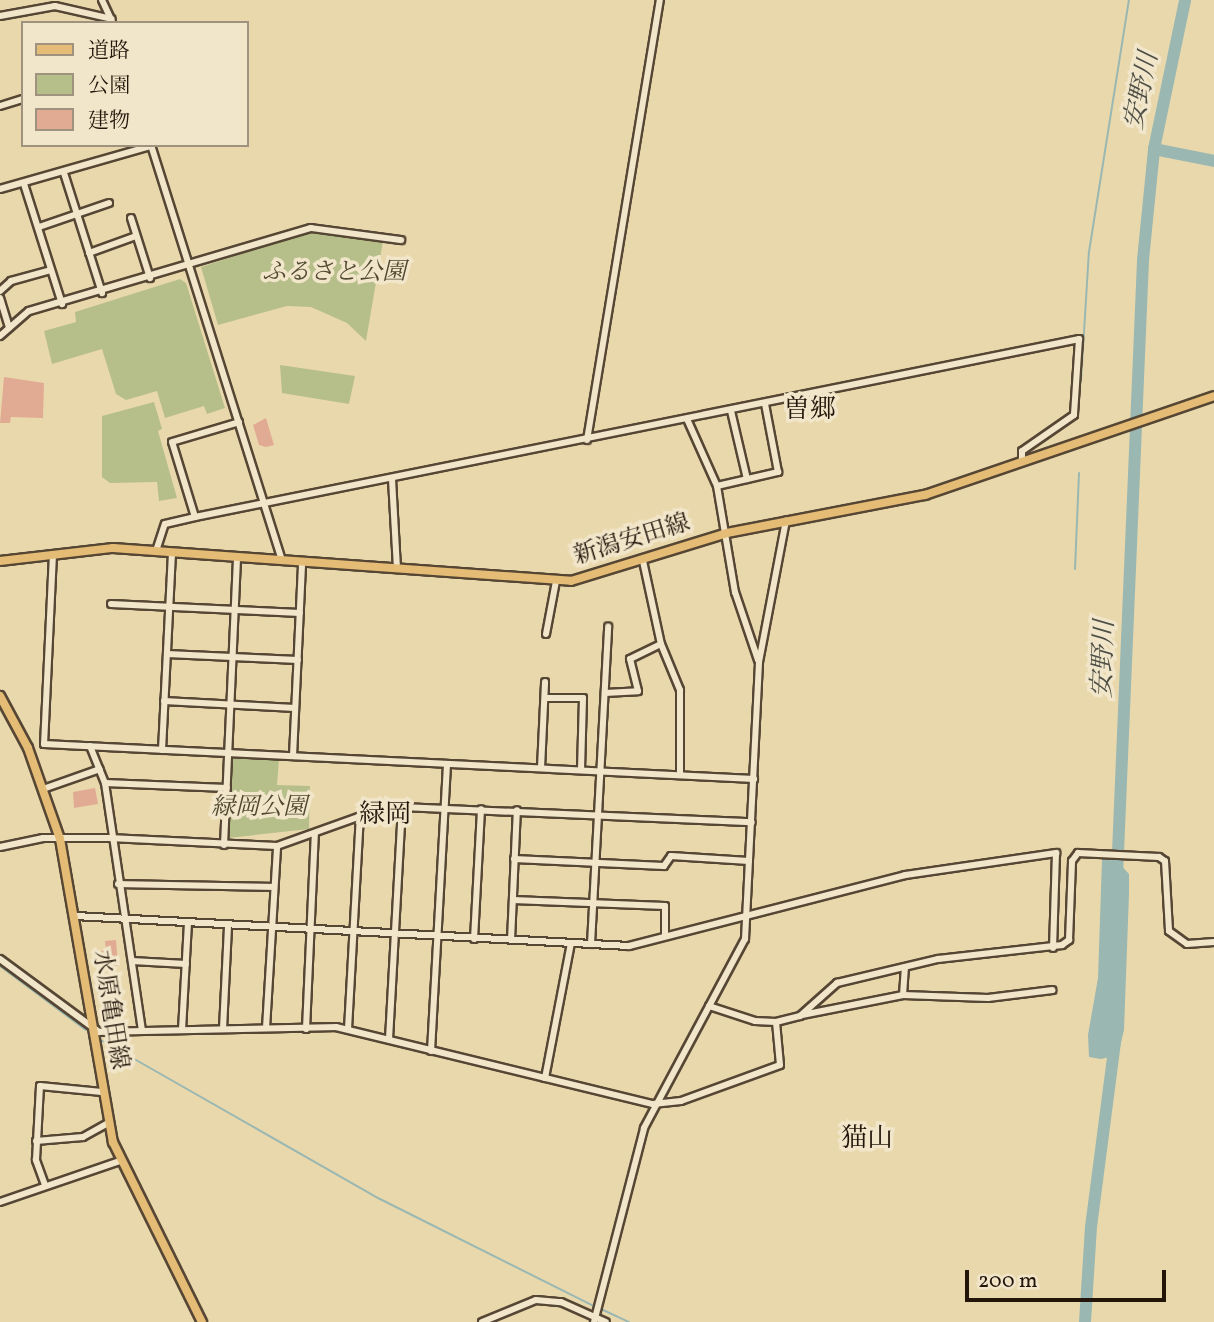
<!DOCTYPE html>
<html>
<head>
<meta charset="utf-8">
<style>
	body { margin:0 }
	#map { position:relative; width:1214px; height:1322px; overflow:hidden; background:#ead8ad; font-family:Vollkorn,"Noto Serif JP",serif }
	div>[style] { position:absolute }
	.green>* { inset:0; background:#b6bf8a }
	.water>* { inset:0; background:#9ab8b1 }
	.stream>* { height:2px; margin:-1px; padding:0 1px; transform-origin:1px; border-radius:1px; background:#9ab8b1 }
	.river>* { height:12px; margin:-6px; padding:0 6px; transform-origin:6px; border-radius:6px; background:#9ab8b1 }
	.building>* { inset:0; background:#e1ab93 }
	.roads { filter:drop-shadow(2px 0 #564634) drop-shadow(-2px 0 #564634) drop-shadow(0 2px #564634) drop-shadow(0 -2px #564634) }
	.minor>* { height:6px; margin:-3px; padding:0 3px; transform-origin:3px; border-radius:3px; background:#f1e6ca }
	.major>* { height:8px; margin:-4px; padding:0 4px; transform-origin:4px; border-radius:4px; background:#e5bc76 }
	span { translate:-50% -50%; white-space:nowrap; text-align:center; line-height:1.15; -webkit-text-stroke:7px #f1e6ca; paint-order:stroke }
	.park-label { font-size:24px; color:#504831; font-style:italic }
	.street-label { font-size:24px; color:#24150b }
	.water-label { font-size:26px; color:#4d4e45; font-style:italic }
	.neighbourhood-label { font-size:26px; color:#24150b }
	.legend { position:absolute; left:21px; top:21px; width:228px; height:126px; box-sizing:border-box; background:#f1e6ca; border:2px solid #9f927e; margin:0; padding:9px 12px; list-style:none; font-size:21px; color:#24150b }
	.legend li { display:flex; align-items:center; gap:14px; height:35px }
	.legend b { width:35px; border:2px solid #9f927e }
	.scale { position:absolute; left:965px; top:1270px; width:201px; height:32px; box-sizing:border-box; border:4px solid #24150b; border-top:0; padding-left:9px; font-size:21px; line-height:24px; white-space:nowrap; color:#24150b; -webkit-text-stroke:5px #f1e6ca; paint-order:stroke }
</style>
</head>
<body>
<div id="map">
	<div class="green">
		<i style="clip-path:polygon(313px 231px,383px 241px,366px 341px,347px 323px,311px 307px,287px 306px,218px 325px,201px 267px)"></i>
		<i style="clip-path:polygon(180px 279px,186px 283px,225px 408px,207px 414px,204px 406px,165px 418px,157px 391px,126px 400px,116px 394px,102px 349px,52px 364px,44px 331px,76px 322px,75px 312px)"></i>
		<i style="clip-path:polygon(280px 365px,355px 376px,349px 404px,282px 393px)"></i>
		<i style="clip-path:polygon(154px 402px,162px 429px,158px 431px,177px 498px,159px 501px,157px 482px,110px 483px,102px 477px,102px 416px)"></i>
		<i style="clip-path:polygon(231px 758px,279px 759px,277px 785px,310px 786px,309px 829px,228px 838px)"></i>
	</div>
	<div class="water">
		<i style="clip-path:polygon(1102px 859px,1117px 861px,1129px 874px,1129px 894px,1124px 1030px,1118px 1055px,1101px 1059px,1089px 1057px,1088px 1035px,1098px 978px)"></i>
	</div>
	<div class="stream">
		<i style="left:1081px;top:381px;width:129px;rotate:-86.5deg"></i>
		<i style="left:1089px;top:252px;width:255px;rotate:-81deg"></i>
		<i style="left:1075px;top:569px;width:96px;rotate:-87.6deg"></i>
		<i style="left:0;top:966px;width:107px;rotate:36.7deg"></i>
		<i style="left:101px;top:1040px;width:321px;rotate:29.7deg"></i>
		<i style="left:380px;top:1199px;width:241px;rotate:26.6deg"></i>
		<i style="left:601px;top:1309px;width:31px;rotate:25deg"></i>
	</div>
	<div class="river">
		<i style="left:1154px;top:149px;width:61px;rotate:11.3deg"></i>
		<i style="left:1117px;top:876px;width:617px;rotate:-87.58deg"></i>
		<i style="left:1143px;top:260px;width:112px;rotate:-84.3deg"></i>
		<i style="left:1154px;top:149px;width:152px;rotate:-78.2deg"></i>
		<i style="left:1085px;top:1322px;width:95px;rotate:-86.4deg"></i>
		<i style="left:1091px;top:1227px;width:188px;rotate:-82.6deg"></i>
	</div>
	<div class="building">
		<i style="clip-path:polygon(4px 377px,44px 383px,43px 418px,11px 417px,10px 423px,0 423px)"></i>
		<i style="clip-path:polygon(266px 418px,274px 445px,266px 447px,259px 445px,253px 425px)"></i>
		<i style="clip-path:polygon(95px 788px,98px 804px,74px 808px,73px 792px)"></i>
		<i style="clip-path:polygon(116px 940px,118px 966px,108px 967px,101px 951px,106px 950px,105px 941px)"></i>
	</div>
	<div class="roads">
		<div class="minor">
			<i style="left:102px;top:0;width:23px;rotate:65deg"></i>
			<i style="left:0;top:16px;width:56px;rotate:-10.3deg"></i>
			<i style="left:55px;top:6px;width:58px;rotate:12.8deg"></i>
			<i style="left:0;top:106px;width:24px;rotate:-17deg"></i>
			<i style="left:151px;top:145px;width:435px;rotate:72.5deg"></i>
			<i style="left:64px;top:173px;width:126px;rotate:72.4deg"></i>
			<i style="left:24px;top:184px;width:126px;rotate:72.4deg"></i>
			<i style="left:0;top:189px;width:157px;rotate:-15.9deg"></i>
			<i style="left:131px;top:218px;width:63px;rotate:72.4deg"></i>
			<i style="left:39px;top:227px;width:74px;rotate:-18.9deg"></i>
			<i style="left:89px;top:253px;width:50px;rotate:-19.9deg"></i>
			<i style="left:0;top:291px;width:15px;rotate:-42deg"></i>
			<i style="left:11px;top:281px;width:41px;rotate:-15.4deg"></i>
			<i style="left:0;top:298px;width:31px;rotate:73deg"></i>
			<i style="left:0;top:336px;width:38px;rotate:-41deg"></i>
			<i style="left:29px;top:311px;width:294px;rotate:-16.4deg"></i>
			<i style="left:311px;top:228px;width:91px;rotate:7.6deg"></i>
			<i style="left:731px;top:411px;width:70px;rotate:76.8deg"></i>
			<i style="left:687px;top:419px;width:73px;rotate:65.9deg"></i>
			<i style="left:717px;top:486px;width:108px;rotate:80.4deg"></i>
			<i style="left:735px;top:592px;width:72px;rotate:71.3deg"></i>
			<i style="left:587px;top:440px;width:446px;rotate:-80.6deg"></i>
			<i style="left:392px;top:479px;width:90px;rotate:86.8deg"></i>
			<i style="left:717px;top:486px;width:63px;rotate:-12.9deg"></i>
			<i style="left:778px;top:472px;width:69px;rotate:-100.8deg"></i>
			<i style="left:195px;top:517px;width:78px;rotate:-107deg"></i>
			<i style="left:172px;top:442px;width:70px;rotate:-16.6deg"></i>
			<i style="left:156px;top:551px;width:28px;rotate:-72deg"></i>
			<i style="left:165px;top:524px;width:31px;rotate:-13deg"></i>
			<i style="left:195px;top:517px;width:902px;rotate:-11.38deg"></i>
			<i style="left:1079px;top:339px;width:76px;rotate:93.8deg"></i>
			<i style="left:1074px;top:415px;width:63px;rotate:145.3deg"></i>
			<i style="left:1022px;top:451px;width:11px;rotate:90deg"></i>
			<i style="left:53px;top:554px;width:190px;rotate:92.7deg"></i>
			<i style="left:44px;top:744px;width:711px;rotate:2.82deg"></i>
			<i style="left:643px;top:561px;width:85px;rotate:77.8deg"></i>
			<i style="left:661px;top:644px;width:50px;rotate:67.6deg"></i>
			<i style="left:680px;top:690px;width:85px;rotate:90deg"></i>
			<i style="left:111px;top:604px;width:189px;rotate:2.7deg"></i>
			<i style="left:546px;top:634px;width:54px;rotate:-79.3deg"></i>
			<i style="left:167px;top:654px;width:131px;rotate:2.6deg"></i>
			<i style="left:605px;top:693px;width:33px;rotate:-3deg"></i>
			<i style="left:638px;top:691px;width:33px;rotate:-104deg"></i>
			<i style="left:630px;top:659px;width:34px;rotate:-26deg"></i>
			<i style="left:546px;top:698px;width:37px"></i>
			<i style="left:583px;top:698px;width:72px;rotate:91.6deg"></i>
			<i style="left:164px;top:701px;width:131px;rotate:3.1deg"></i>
			<i style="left:90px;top:746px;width:40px;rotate:68deg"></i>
			<i style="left:105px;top:783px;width:250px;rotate:81.5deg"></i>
			<i style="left:162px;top:750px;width:198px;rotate:-87.1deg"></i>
			<i style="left:293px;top:756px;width:192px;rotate:-87.3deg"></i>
			<i style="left:541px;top:768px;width:86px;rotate:-87.3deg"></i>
			<i style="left:105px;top:783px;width:122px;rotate:2.3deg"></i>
			<i style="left:43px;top:789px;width:60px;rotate:-19.3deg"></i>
			<i style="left:224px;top:845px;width:288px;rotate:-87.4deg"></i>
			<i style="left:0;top:847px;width:44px;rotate:-11.8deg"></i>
			<i style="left:43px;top:838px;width:66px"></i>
			<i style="left:109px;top:838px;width:168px;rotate:2.7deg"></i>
			<i style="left:277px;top:846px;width:98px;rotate:-19.7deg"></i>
			<i style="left:369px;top:813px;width:34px;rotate:-10deg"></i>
			<i style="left:402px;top:807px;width:350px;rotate:2.5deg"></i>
			<i style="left:514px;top:859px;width:150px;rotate:2.7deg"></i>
			<i style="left:664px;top:866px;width:12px;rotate:-55deg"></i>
			<i style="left:671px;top:856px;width:78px;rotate:3.7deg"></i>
			<i style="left:118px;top:884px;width:156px;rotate:1.1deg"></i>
			<i style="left:513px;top:900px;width:152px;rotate:2.3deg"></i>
			<i style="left:665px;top:906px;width:29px;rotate:90deg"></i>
			<i style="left:75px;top:916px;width:555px;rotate:3.1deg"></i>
			<i style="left:629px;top:946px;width:285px;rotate:-14.4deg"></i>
			<i style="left:905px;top:875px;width:153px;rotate:-8.3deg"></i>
			<i style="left:1056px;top:853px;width:95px;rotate:91.8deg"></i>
			<i style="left:474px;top:939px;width:130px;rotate:-86.9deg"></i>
			<i style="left:511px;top:940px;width:130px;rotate:-87.4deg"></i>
			<i style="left:591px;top:944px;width:318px;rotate:-86.9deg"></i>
			<i style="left:0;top:959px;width:123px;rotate:36.4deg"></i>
			<i style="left:99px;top:1032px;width:237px;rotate:-1.2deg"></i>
			<i style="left:336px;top:1027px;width:326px;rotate:13.7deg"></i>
			<i style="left:653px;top:1104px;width:28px;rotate:-6deg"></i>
			<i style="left:681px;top:1101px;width:105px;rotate:-20deg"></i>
			<i style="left:780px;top:1065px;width:43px;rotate:-95.3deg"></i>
			<i style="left:132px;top:961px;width:54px;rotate:3.2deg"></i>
			<i style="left:903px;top:995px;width:28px;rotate:-86deg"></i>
			<i style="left:709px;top:1006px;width:48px;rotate:18.1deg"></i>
			<i style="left:755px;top:1021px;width:21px;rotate:3deg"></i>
			<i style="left:776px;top:1022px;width:25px;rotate:-14deg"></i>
			<i style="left:800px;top:1016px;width:50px;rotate:-41.7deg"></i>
			<i style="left:837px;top:983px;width:104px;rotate:-13.4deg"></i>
			<i style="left:938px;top:959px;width:125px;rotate:-6.4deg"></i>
			<i style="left:1062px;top:945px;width:9px;rotate:-36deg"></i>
			<i style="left:1069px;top:940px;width:79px;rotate:-87.8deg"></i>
			<i style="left:1072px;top:861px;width:10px;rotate:-53deg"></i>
			<i style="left:1078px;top:853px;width:81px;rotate:2.8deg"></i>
			<i style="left:1159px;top:857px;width:7px;rotate:34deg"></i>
			<i style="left:1165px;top:861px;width:70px;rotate:86.7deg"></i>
			<i style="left:1169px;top:931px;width:22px;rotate:36deg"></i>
			<i style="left:1187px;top:944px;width:27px;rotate:-4deg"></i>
			<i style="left:802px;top:1015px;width:103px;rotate:-11.2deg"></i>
			<i style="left:903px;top:995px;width:85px;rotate:2deg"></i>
			<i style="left:988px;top:998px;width:65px;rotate:-7deg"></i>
			<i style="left:266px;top:1028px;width:182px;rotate:-86.5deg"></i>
			<i style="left:223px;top:1029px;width:104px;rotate:-87.2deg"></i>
			<i style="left:306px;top:1029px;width:195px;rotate:-87.4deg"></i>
			<i style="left:348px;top:1029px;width:213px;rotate:-86.8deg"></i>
			<i style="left:182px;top:1030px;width:106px;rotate:-86.8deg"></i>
			<i style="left:389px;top:1039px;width:232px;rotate:-86.8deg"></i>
			<i style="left:431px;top:1051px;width:287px;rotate:-86.8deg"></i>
			<i style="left:545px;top:1078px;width:137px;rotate:-79.1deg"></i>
			<i style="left:36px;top:1141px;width:47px;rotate:-4.9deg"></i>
			<i style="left:83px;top:1137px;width:29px;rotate:-29deg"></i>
			<i style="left:45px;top:1185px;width:27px;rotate:-110deg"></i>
			<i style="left:36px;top:1160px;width:74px;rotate:-86.9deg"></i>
			<i style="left:40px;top:1086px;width:62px;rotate:5.5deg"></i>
			<i style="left:0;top:1202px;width:127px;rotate:-18.9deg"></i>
			<i style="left:482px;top:1322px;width:58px;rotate:-22.2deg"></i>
			<i style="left:536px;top:1300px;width:25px;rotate:5deg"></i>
			<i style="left:561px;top:1302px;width:49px;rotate:24deg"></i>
			<i style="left:594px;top:1322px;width:200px;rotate:-75.5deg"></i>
			<i style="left:644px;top:1128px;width:214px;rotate:-61.9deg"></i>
			<i style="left:745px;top:939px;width:277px;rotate:-87.1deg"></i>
			<i style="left:759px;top:662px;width:144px;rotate:-79.2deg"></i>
		</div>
		<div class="major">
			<i style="left:0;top:561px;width:114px;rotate:-6.6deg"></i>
			<i style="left:113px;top:548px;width:459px;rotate:4.1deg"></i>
			<i style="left:571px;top:581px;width:163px;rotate:-17.1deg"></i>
			<i style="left:727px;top:533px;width:202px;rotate:-10.9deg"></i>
			<i style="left:925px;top:495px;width:305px;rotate:-18.9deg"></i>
			<i style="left:0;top:696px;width:59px;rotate:61.7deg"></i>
			<i style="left:28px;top:748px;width:96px;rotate:70.6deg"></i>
			<i style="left:60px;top:839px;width:308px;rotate:80.1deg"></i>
			<i style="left:113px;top:1142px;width:201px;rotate:63.7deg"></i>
		</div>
	</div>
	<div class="park-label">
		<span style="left:334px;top:274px">ふるさと公園</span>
		<span style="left:259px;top:809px">緑岡公園</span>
	</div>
	<div class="street-label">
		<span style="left:632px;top:541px;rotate:-17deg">新潟安田線</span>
		<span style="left:109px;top:1010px;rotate:81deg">水原亀田線</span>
	</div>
	<div class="water-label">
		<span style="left:1143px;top:91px;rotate:-78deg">安野川</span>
		<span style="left:1105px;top:659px;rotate:-88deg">安野川</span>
	</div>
	<div class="neighbourhood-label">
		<span style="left:810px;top:411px">曽郷</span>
		<span style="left:385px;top:816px">緑岡</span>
		<span style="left:867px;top:1140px">猫山</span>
	</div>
	<ul class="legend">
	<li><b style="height:9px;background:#e5bc76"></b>道路</li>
	<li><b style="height:19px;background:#b6bf8a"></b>公園</li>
	<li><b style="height:19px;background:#e1ab93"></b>建物</li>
	</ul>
	<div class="scale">200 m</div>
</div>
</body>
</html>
